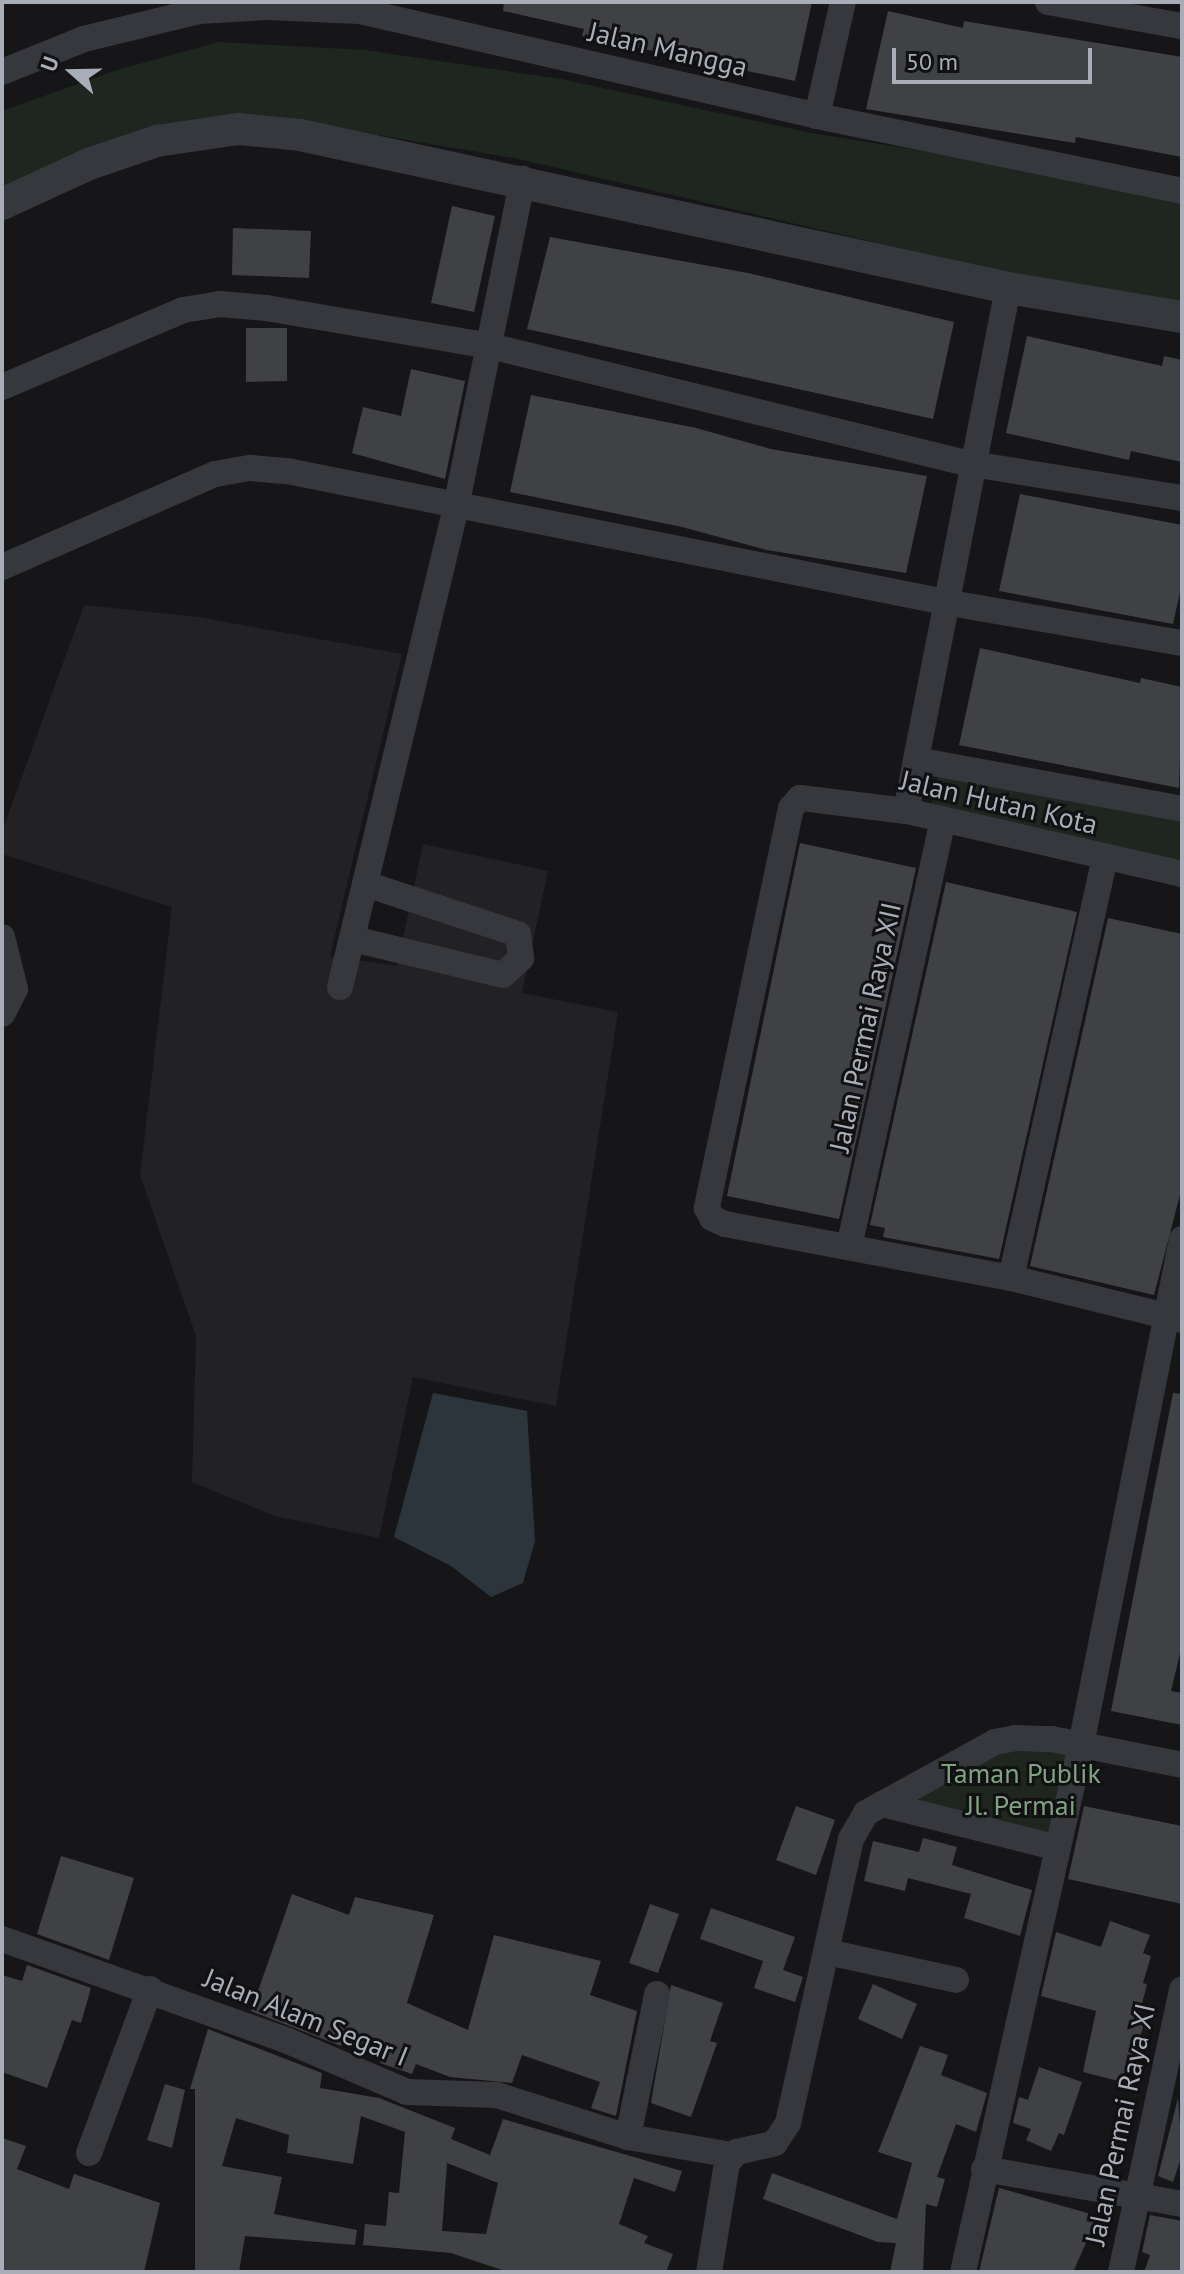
<!DOCTYPE html>
<html>
<head>
<meta charset="utf-8">
<style>
	body { margin:0 }
	#map { position:relative; width:1184px; height:2274px; overflow:hidden; background:#161618; font-family:"PT Sans",sans-serif }
	div>[style] { position:absolute }
	.built>* { inset:0; background:#222225 }
	.green>* { inset:0; background:#1e261f }
	.water>* { inset:0; background:#2c353c }
	.building>* { inset:0; background:#404145 }
	.minor>* { height:26px; margin:-13px; padding:0 13px; transform-origin:13px; border-radius:13px; background:#37383d }
	.tertiary>* { height:32px; margin:-16px; padding:0 16px; transform-origin:16px; border-radius:16px; background:#37383d }
	span { translate:-50% -50%; white-space:nowrap; text-align:center; line-height:1.15; -webkit-text-stroke:6px #111113; paint-order:stroke }
	.street-label { font-size:28px; color:#a8adb8 }
	.park-label { font-size:28px; color:#7fa381 }
	.frame { position:absolute; inset:0; border:4px solid #a8adb8; pointer-events:none }
	.north { position:absolute; left:32px; top:32px; width:80px; height:80px; -webkit-text-stroke:6px #111113; paint-order:stroke; rotate:290deg; font-size:22px; font-weight:700; line-height:32px; text-align:center; color:#a8adb8 }
	.north::after { content:''; display:block; margin:auto; width:28px; height:36px; background:#a8adb8; clip-path:polygon(50% 0,100% 100%,50% 72%,0 100%) }
	.scale { position:absolute; left:892px; top:48px; width:200px; height:36px; box-sizing:border-box; border:4px solid #a8adb8; border-top:0; padding-left:10px; font-size:24px; line-height:28px; white-space:nowrap; color:#a8adb8; -webkit-text-stroke:6px #111113; paint-order:stroke }
</style>
</head>
<body>
<div id="map">
	<div class="built">
		<i style="clip-path:polygon(84px 605px,198px 617px,402px 654px,330px 956px,397px 966px,423px 844px,548px 871px,522px 993px,618px 1012px,556px 1406px,413px 1377px,379px 1538px,275px 1516px,192px 1482px,196px 1336px,140px 1175px,172px 907px,2px 854px,2px 832px)"></i>
	</div>
	<div class="green">
		<i style="clip-path:polygon(218px 42px,365px 50px,561px 79px,812px 133px,1182px 193px,1182px 307px,1018px 276px,519px 159px,331px 127px,198px 129px,2px 212px,2px 111px,114px 71px)"></i>
		<i style="clip-path:polygon(939px 770px,1182px 814px,1182px 882px,926px 829px)"></i>
		<i style="clip-path:polygon(995px 1742px,1081px 1745px,1058px 1848px,882px 1804px)"></i>
	</div>
	<div class="water">
		<i style="clip-path:polygon(433px 1393px,527px 1411px,535px 1541px,523px 1583px,491px 1597px,451px 1566px,394px 1537px)"></i>
	</div>
	<div class="building">
		<i style="clip-path:polygon(504px 2px,812px 2px,795px 81px,582px 36px,584px 29px,503px 11px)"></i>
		<i style="clip-path:polygon(888px 11px,963px 28px,964px 21px,1182px 57px,1182px 157px,1076px 137px,1075px 143px,866px 109px)"></i>
		<i style="clip-path:polygon(452px 206px,495px 216px,474px 312px,431px 303px)"></i>
		<i style="clip-path:polygon(233px 228px,311px 231px,309px 278px,232px 275px)"></i>
		<i style="clip-path:polygon(550px 237px,748px 273px,954px 322px,933px 419px,527px 329px)"></i>
		<i style="clip-path:polygon(246px 328px,287px 328px,287px 381px,246px 382px)"></i>
		<i style="clip-path:polygon(1027px 336px,1162px 366px,1164px 356px,1182px 360px,1182px 462px,1131px 451px,1129px 460px,1006px 433px)"></i>
		<i style="clip-path:polygon(411px 369px,465px 381px,445px 479px,352px 453px,363px 407px,401px 416px)"></i>
		<i style="clip-path:polygon(531px 395px,696px 428px,771px 449px,927px 476px,906px 573px,767px 550px,682px 527px,510px 492px)"></i>
		<i style="clip-path:polygon(1020px 494px,1182px 525px,1182px 583px,1173px 624px,999px 591px)"></i>
		<i style="clip-path:polygon(980px 648px,1140px 683px,1141px 678px,1182px 687px,1179px 788px,959px 745px)"></i>
		<i style="clip-path:polygon(800px 843px,916px 868px,839px 1219px,727px 1196px)"></i>
		<i style="clip-path:polygon(946px 882px,1077px 912px,999px 1259px,883px 1237px,885px 1228px,870px 1225px)"></i>
		<i style="clip-path:polygon(1108px 918px,1182px 934px,1182px 1187px,1154px 1295px,1030px 1266px)"></i>
		<i style="clip-path:polygon(1173px 1393px,1182px 1394px,1182px 1645px,1171px 1691px,1182px 1693px,1182px 1725px,1111px 1711px)"></i>
		<i style="clip-path:polygon(796px 1806px,835px 1820px,816px 1875px,776px 1860px)"></i>
		<i style="clip-path:polygon(1084px 1806px,1182px 1826px,1182px 1904px,1068px 1879px)"></i>
		<i style="clip-path:polygon(923px 1838px,957px 1847px,952px 1865px,1032px 1890px,1020px 1936px,964px 1918px,971px 1894px,908px 1878px,905px 1891px,864px 1881px,873px 1841px,919px 1852px)"></i>
		<i style="clip-path:polygon(61px 1856px,134px 1878px,109px 1960px,37px 1934px)"></i>
		<i style="clip-path:polygon(292px 1894px,349px 1915px,355px 1897px,434px 1915px,407px 2003px,468px 2030px,494px 1935px,601px 1961px,590px 1995px,637px 2011px,616px 2116px,591px 2108px,600px 2082px,522px 2055px,512px 2083px,450px 2077px,416px 2064px,412px 2074px,380px 2063px,384px 2053px,344px 2038px,341px 2046px,251px 2011px)"></i>
		<i style="clip-path:polygon(650px 1904px,679px 1914px,658px 1973px,629px 1963px)"></i>
		<i style="clip-path:polygon(711px 1908px,795px 1937px,783px 1970px,803px 1977px,795px 2002px,754px 1988px,763px 1961px,700px 1939px)"></i>
		<i style="clip-path:polygon(1110px 1921px,1150px 1935px,1143px 1953px,1151px 1956px,1143px 1983px,1147px 1984px,1139px 2016px,1146px 2018px,1126px 2083px,1083px 2072px,1096px 2011px,1041px 1996px,1056px 1932px,1101px 1947px)"></i>
		<i style="clip-path:polygon(27px 1965px,91px 1988px,81px 2023px,72px 2020px,47px 2088px,2px 2072px,2px 1975px,22px 1981px)"></i>
		<i style="clip-path:polygon(873px 1984px,917px 2004px,902px 2039px,858px 2019px)"></i>
		<i style="clip-path:polygon(671px 1985px,723px 2003px,710px 2041px,717px 2043px,691px 2117px,651px 2103px)"></i>
		<i style="clip-path:polygon(evenodd,208px 2029px,322px 2073px,320px 2088px,379px 2098px,455px 2128px,451px 2139px,490px 2155px,503px 2119px,682px 2171px,675px 2192px,634px 2178px,619px 2224px,648px 2236px,644px 2243px,673px 2254px,666px 2272px,508px 2272px,451px 2253px,363px 2245px,365px 2224px,386px 2226px,389px 2192px,399px 2193px,405px 2132px,361px 2116px,353px 2164px,287px 2153px,289px 2135px,236px 2118px,222px 2166px,282px 2177px,274px 2214px,357px 2230px,355px 2245px,245px 2236px,239px 2272px,195px 2272px,195px 2089px,190px 2089px,208px 2029px,447px 2163px,498px 2183px,486px 2234px,442px 2231px,447px 2163px)"></i>
		<i style="clip-path:polygon(920px 2046px,948px 2055px,941px 2075px,987px 2093px,976px 2132px,956px 2124px,937px 2177px,945px 2179px,937px 2207px,926px 2204px,923px 2272px,890px 2272px,896px 2243px,878px 2242px,763px 2199px,772px 2173px,897px 2219px,912px 2163px,878px 2152px)"></i>
		<i style="clip-path:polygon(1039px 2067px,1082px 2082px,1064px 2135px,1059px 2133px,1051px 2151px,1026px 2140px,1031px 2129px,1013px 2123px,1019px 2097px,1028px 2100px)"></i>
		<i style="clip-path:polygon(165px 2084px,185px 2090px,172px 2148px,147px 2140px)"></i>
		<i style="clip-path:polygon(1178px 2098px,1182px 2155px,1173px 2182px,1158px 2176px)"></i>
		<i style="clip-path:polygon(2px 2138px,26px 2146px,17px 2169px,69px 2189px,74px 2174px,160px 2203px,144px 2272px,2px 2272px)"></i>
		<i style="clip-path:polygon(999px 2188px,1098px 2216px,1073px 2272px,979px 2272px)"></i>
		<i style="clip-path:polygon(1150px 2215px,1182px 2221px,1182px 2272px,1144px 2272px,1150px 2255px,1142px 2252px)"></i>
	</div>
	<div class="minor">
		<i style="left:1048px;top:2px;width:136px;rotate:10.2deg"></i>
		<i style="left:2px;top:72px;width:88px;rotate:-21.9deg"></i>
		<i style="left:84px;top:39px;width:118px;rotate:-13.7deg"></i>
		<i style="left:199px;top:11px;width:68px;rotate:-3.4deg"></i>
		<i style="left:267px;top:7px;width:93px;rotate:2.5deg"></i>
		<i style="left:360px;top:11px;width:469px;rotate:12.9deg"></i>
		<i style="left:817px;top:116px;width:373px;rotate:11.6deg"></i>
		<i style="left:817px;top:116px;width:117px;rotate:-77.2deg"></i>
		<i style="left:2px;top:387px;width:197px;rotate:-23deg"></i>
		<i style="left:183px;top:310px;width:37px;rotate:-9deg"></i>
		<i style="left:220px;top:304px;width:46px;rotate:5deg"></i>
		<i style="left:266px;top:308px;width:227px;rotate:9.6deg"></i>
		<i style="left:490px;top:346px;width:496px;rotate:13.8deg"></i>
		<i style="left:972px;top:464px;width:213px;rotate:9.2deg"></i>
		<i style="left:2px;top:567px;width:232px;rotate:-23.6deg"></i>
		<i style="left:215px;top:474px;width:36px;rotate:-10deg"></i>
		<i style="left:250px;top:468px;width:37px;rotate:5deg"></i>
		<i style="left:287px;top:471px;width:676px;rotate:11.26deg"></i>
		<i style="left:950px;top:603px;width:235px;rotate:9.8deg"></i>
		<i style="left:916px;top:760px;width:270px;rotate:10.4deg"></i>
		<i style="left:906px;top:811px;width:533px;rotate:-78.96deg"></i>
		<i style="left:1182px;top:874px;width:283px;rotate:-167.1deg"></i>
		<i style="left:906px;top:811px;width:107px;rotate:-173deg"></i>
		<i style="left:800px;top:798px;width:13px;rotate:132deg"></i>
		<i style="left:791px;top:808px;width:409px;rotate:101.9deg"></i>
		<i style="left:707px;top:1208px;width:11px;rotate:63deg"></i>
		<i style="left:712px;top:1218px;width:14px;rotate:25deg"></i>
		<i style="left:725px;top:1224px;width:291px;rotate:10.7deg"></i>
		<i style="left:1011px;top:1278px;width:176px;rotate:13.8deg"></i>
		<i style="left:2px;top:937px;width:54px;rotate:76deg"></i>
		<i style="left:15px;top:989px;width:28px;rotate:117deg"></i>
		<i style="left:353px;top:939px;width:154px;rotate:13.5deg"></i>
		<i style="left:503px;top:975px;width:25px;rotate:-43deg"></i>
		<i style="left:521px;top:958px;width:24px;rotate:-97deg"></i>
		<i style="left:518px;top:934px;width:160px;rotate:-161.8deg"></i>
		<i style="left:340px;top:987px;width:494px;rotate:-76.4deg"></i>
		<i style="left:456px;top:507px;width:335px;rotate:-78.5deg"></i>
		<i style="left:849px;top:1247px;width:436px;rotate:-77.6deg"></i>
		<i style="left:1011px;top:1278px;width:429px;rotate:-77.4deg"></i>
		<i style="left:882px;top:1804px;width:181px;rotate:14deg"></i>
		<i style="left:2px;top:1939px;width:304px;rotate:19.6deg"></i>
		<i style="left:288px;top:2041px;width:129px;rotate:23.2deg"></i>
		<i style="left:407px;top:2092px;width:90px;rotate:1.9deg"></i>
		<i style="left:497px;top:2095px;width:138px;rotate:17.8deg"></i>
		<i style="left:628px;top:2137px;width:105px;rotate:9.9deg"></i>
		<i style="left:827px;top:1952px;width:132px;rotate:12.2deg"></i>
		<i style="left:628px;top:2137px;width:146px;rotate:-78.5deg"></i>
		<i style="left:89px;top:2153px;width:175px;rotate:-69.6deg"></i>
		<i style="left:984px;top:2169px;width:201px;rotate:10deg"></i>
		<i style="left:709px;top:2272px;width:110px;rotate:-80.6deg"></i>
		<i style="left:727px;top:2163px;width:15px;rotate:-48deg"></i>
		<i style="left:737px;top:2152px;width:39px;rotate:-13deg"></i>
		<i style="left:775px;top:2143px;width:24px;rotate:-57deg"></i>
		<i style="left:788px;top:2123px;width:291px;rotate:-77.5deg"></i>
		<i style="left:851px;top:1839px;width:30px;rotate:-60deg"></i>
		<i style="left:866px;top:1813px;width:147px;rotate:-28.8deg"></i>
		<i style="left:995px;top:1742px;width:20px;rotate:-11deg"></i>
		<i style="left:1015px;top:1738px;width:37px;rotate:2deg"></i>
		<i style="left:1052px;top:1739px;width:133px;rotate:11.3deg"></i>
		<i style="left:963px;top:2272px;width:540px;rotate:-77.38deg"></i>
		<i style="left:1081px;top:1745px;width:516px;rotate:-78.71deg"></i>
		<i style="left:1121px;top:2272px;width:289px;rotate:-77.8deg"></i>
	</div>
	<div class="tertiary">
		<i style="left:2px;top:204px;width:96px;rotate:-24.7deg"></i>
		<i style="left:89px;top:164px;width:72px;rotate:-18.7deg"></i>
		<i style="left:157px;top:141px;width:82px;rotate:-8.4deg"></i>
		<i style="left:238px;top:129px;width:62px;rotate:5.5deg"></i>
		<i style="left:300px;top:135px;width:724px;rotate:12.19deg"></i>
		<i style="left:1008px;top:288px;width:176px;rotate:9.5deg"></i>
	</div>
	<div class="street-label">
		<span style="left:668px;top:49px;rotate:13deg">Jalan Mangga</span>
		<span style="left:999px;top:802px;rotate:13deg">Jalan Hutan Kota</span>
		<span style="left:865px;top:1027px;rotate:-78deg">Jalan Permai Raya XII</span>
		<span style="left:306px;top:2017px;rotate:22deg">Jalan Alam Segar I</span>
		<span style="left:1120px;top:2124px;rotate:-78deg">Jalan Permai Raya XI</span>
	</div>
	<div class="park-label">
		<span style="left:1021px;top:1789px">Taman Publik<br>Jl. Permai</span>
	</div>
	<div class="frame"></div>
	<div class="north">U</div>
	<div class="scale">50 m</div>
</div>
</body>
</html>
